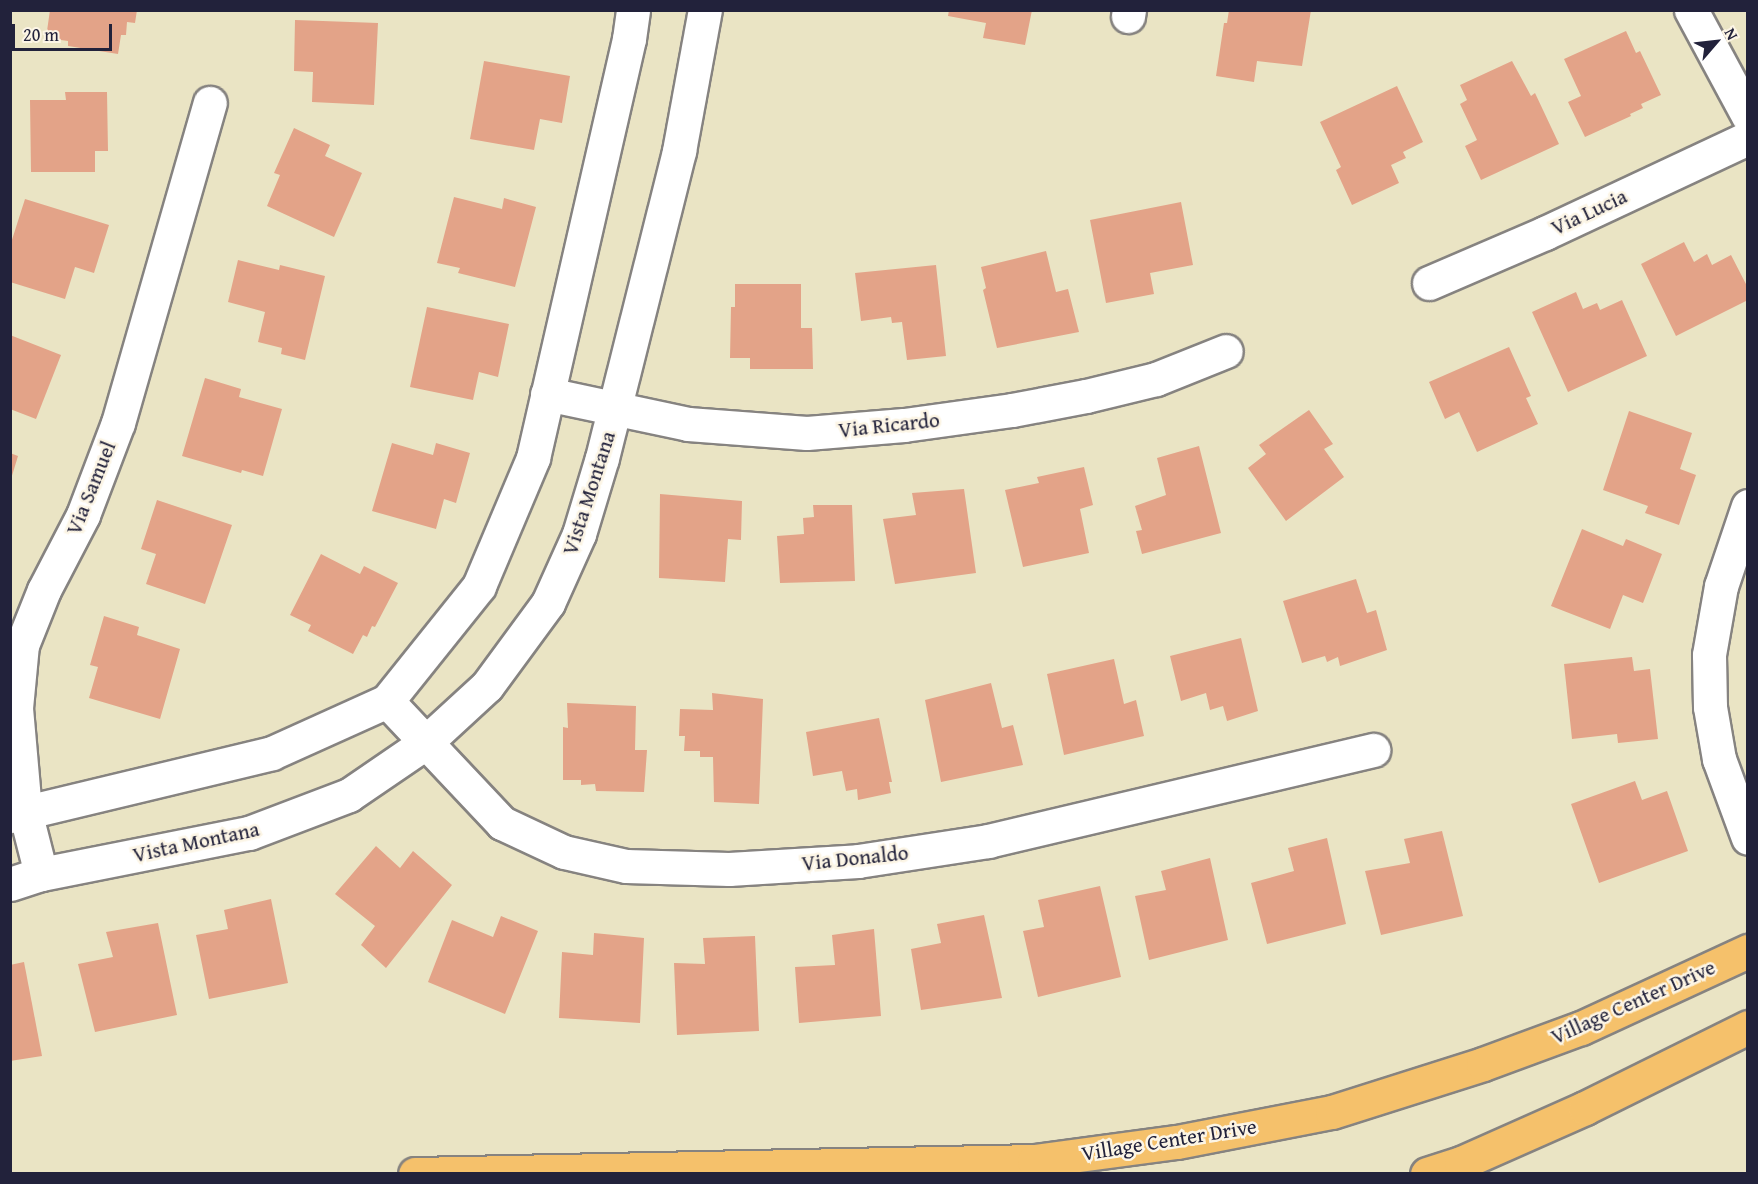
<!DOCTYPE html>
<html>
<head>
<meta charset="utf-8">
<style>
	body { margin:0 }
	#map { position:relative; width:1758px; height:1184px; overflow:hidden; background:#eae4c4; font-family:"Gentium Book Plus",serif }
	div>[style] { position:absolute }
	.building>* { inset:0; background:#e3a388 }
	.roads { filter:drop-shadow(2px 0 #868380) drop-shadow(-2px 0 #868380) drop-shadow(0 2px #868380) drop-shadow(0 -2px #868380) }
	.minor>* { height:33px; margin:-16.5px; padding:0 16.5px; transform-origin:16.5px; border-radius:16.5px; background:#fff }
	.major>* { height:33px; margin:-16.5px; padding:0 16.5px; transform-origin:16.5px; border-radius:16.5px; background:#f5c16b }
	span { translate:-50% -50%; white-space:nowrap; text-align:center; line-height:1.15; -webkit-text-stroke:5px #fcf5e5; paint-order:stroke }
	.street-label { font-size:21px; color:#22223b }
	.frame { position:absolute; inset:0; border:12px solid #22223b; pointer-events:none }
	.north { position:absolute; left:1686px; top:12px; width:60px; height:60px; -webkit-text-stroke:4px #fcf5e5; paint-order:stroke; rotate:62deg; font-size:16px; font-weight:700; line-height:24px; text-align:center; color:#22223b }
	.north::after { content:''; display:block; margin:auto; width:21px; height:27px; background:#22223b; clip-path:polygon(50% 0,100% 100%,50% 72%,0 100%) }
	.scale { position:absolute; left:12px; top:24px; width:100px; height:27px; box-sizing:border-box; border:3px solid #22223b; border-top:0; padding-left:8px; font-size:18px; line-height:21px; white-space:nowrap; color:#22223b; -webkit-text-stroke:4px #fcf5e5; paint-order:stroke }
</style>
</head>
<body>
<div id="map">
	<div class="building">
		<i style="clip-path:polygon(50px 10px,137px 10px,135px 23px,127px 22px,126px 35px,121px 35px,118px 54px,68px 46px,68px 41px,46px 38px)"></i>
		<i style="clip-path:polygon(949px 10px,1032px 10px,1025px 45px,983px 38px,986px 23px,948px 16px)"></i>
		<i style="clip-path:polygon(1229px 10px,1311px 10px,1302px 66px,1257px 61px,1254px 82px,1216px 76px,1224px 23px,1227px 23px)"></i>
		<i style="clip-path:polygon(295px 20px,378px 23px,374px 105px,312px 102px,313px 72px,294px 71px)"></i>
		<i style="clip-path:polygon(1626px 31px,1636px 53px,1640px 51px,1661px 95px,1641px 104px,1643px 108px,1630px 114px,1631px 116px,1585px 137px,1568px 102px,1581px 96px,1564px 59px)"></i>
		<i style="clip-path:polygon(484px 61px,570px 76px,562px 123px,540px 119px,534px 150px,470px 139px)"></i>
		<i style="clip-path:polygon(1512px 61px,1531px 96px,1535px 93px,1559px 144px,1481px 180px,1465px 146px,1477px 140px,1460px 104px,1467px 100px,1460px 85px)"></i>
		<i style="clip-path:polygon(1397px 86px,1423px 142px,1403px 152px,1406px 158px,1391px 165px,1399px 183px,1352px 205px,1336px 170px,1341px 167px,1320px 122px)"></i>
		<i style="clip-path:polygon(65px 92px,107px 92px,108px 151px,95px 151px,95px 172px,31px 172px,30px 100px,66px 100px)"></i>
		<i style="clip-path:polygon(294px 128px,330px 145px,325px 156px,362px 173px,334px 237px,267px 206px,280px 175px,274px 173px)"></i>
		<i style="clip-path:polygon(454px 197px,502px 209px,504px 198px,536px 207px,515px 287px,458px 273px,460px 268px,437px 263px)"></i>
		<i style="clip-path:polygon(25px 199px,109px 225px,94px 273px,75px 267px,65px 299px,10px 282px,10px 246px)"></i>
		<i style="clip-path:polygon(1181px 202px,1193px 265px,1150px 273px,1154px 294px,1106px 303px,1090px 220px)"></i>
		<i style="clip-path:polygon(1684px 242px,1694px 262px,1707px 254px,1712px 265px,1731px 255px,1748px 288px,1748px 300px,1676px 336px,1641px 264px)"></i>
		<i style="clip-path:polygon(1046px 251px,1056px 292px,1068px 289px,1079px 332px,997px 348px,983px 290px,986px 288px,981px 267px)"></i>
		<i style="clip-path:polygon(238px 260px,279px 270px,280px 265px,325px 276px,305px 360px,281px 354px,282px 348px,258px 342px,265px 312px,228px 302px)"></i>
		<i style="clip-path:polygon(936px 265px,946px 356px,907px 360px,902px 322px,892px 323px,891px 317px,861px 321px,855px 273px)"></i>
		<i style="clip-path:polygon(735px 284px,801px 284px,801px 328px,812px 328px,813px 369px,750px 369px,750px 358px,730px 358px,731px 307px,735px 307px)"></i>
		<i style="clip-path:polygon(1576px 292px,1583px 309px,1597px 303px,1600px 310px,1622px 300px,1647px 356px,1568px 392px,1532px 312px)"></i>
		<i style="clip-path:polygon(427px 307px,509px 324px,498px 377px,479px 372px,473px 400px,410px 387px)"></i>
		<i style="clip-path:polygon(10px 335px,61px 355px,36px 419px,10px 409px)"></i>
		<i style="clip-path:polygon(1509px 347px,1531px 396px,1526px 398px,1538px 424px,1477px 452px,1459px 412px,1445px 419px,1429px 382px)"></i>
		<i style="clip-path:polygon(205px 378px,241px 389px,239px 397px,282px 409px,263px 476px,242px 470px,241px 473px,182px 456px)"></i>
		<i style="clip-path:polygon(1309px 410px,1333px 444px,1324px 449px,1344px 477px,1286px 521px,1248px 468px,1266px 454px,1259px 445px)"></i>
		<i style="clip-path:polygon(1629px 411px,1692px 433px,1680px 469px,1696px 475px,1679px 525px,1645px 513px,1648px 506px,1603px 490px)"></i>
		<i style="clip-path:polygon(392px 443px,433px 455px,436px 443px,470px 453px,456px 503px,444px 499px,436px 529px,372px 511px)"></i>
		<i style="clip-path:polygon(1199px 446px,1221px 533px,1142px 554px,1136px 531px,1142px 530px,1135px 506px,1166px 495px,1157px 458px)"></i>
		<i style="clip-path:polygon(10px 453px,18px 456px,11px 479px,10px 478px)"></i>
		<i style="clip-path:polygon(1084px 467px,1093px 505px,1080px 509px,1089px 553px,1023px 567px,1005px 490px,1039px 483px,1037px 477px)"></i>
		<i style="clip-path:polygon(964px 489px,976px 573px,895px 584px,883px 519px,916px 515px,912px 493px)"></i>
		<i style="clip-path:polygon(660px 494px,742px 501px,741px 540px,728px 539px,725px 582px,659px 578px)"></i>
		<i style="clip-path:polygon(157px 500px,232px 525px,205px 604px,146px 584px,156px 554px,141px 549px)"></i>
		<i style="clip-path:polygon(813px 505px,852px 505px,855px 581px,780px 583px,777px 536px,804px 534px,803px 518px,814px 517px)"></i>
		<i style="clip-path:polygon(1582px 529px,1623px 546px,1626px 539px,1662px 554px,1643px 603px,1623px 595px,1610px 629px,1551px 606px)"></i>
		<i style="clip-path:polygon(321px 554px,360px 574px,364px 566px,398px 583px,375px 627px,372px 626px,367px 637px,363px 635px,353px 654px,308px 631px,311px 625px,290px 615px)"></i>
		<i style="clip-path:polygon(1356px 579px,1367px 613px,1376px 610px,1387px 650px,1340px 666px,1338px 657px,1327px 662px,1325px 656px,1302px 663px,1283px 601px)"></i>
		<i style="clip-path:polygon(104px 616px,139px 627px,137px 635px,180px 649px,160px 719px,89px 698px,98px 667px,90px 665px)"></i>
		<i style="clip-path:polygon(1241px 638px,1258px 711px,1227px 721px,1223px 706px,1210px 710px,1206px 693px,1181px 701px,1170px 656px)"></i>
		<i style="clip-path:polygon(1632px 657px,1634px 671px,1650px 669px,1658px 739px,1618px 743px,1617px 734px,1572px 739px,1564px 664px)"></i>
		<i style="clip-path:polygon(1114px 659px,1124px 704px,1136px 700px,1144px 736px,1064px 755px,1047px 674px)"></i>
		<i style="clip-path:polygon(991px 683px,1002px 728px,1013px 725px,1023px 765px,941px 782px,925px 700px)"></i>
		<i style="clip-path:polygon(712px 693px,763px 699px,759px 804px,714px 802px,713px 757px,700px 757px,700px 751px,684px 751px,685px 736px,679px 736px,680px 709px,713px 710px)"></i>
		<i style="clip-path:polygon(567px 703px,636px 706px,635px 750px,647px 750px,644px 792px,596px 791px,595px 784px,581px 785px,581px 780px,563px 780px,563px 727px,568px 728px)"></i>
		<i style="clip-path:polygon(879px 718px,892px 782px,889px 782px,891px 793px,858px 800px,857px 789px,846px 791px,842px 771px,813px 776px,806px 732px)"></i>
		<i style="clip-path:polygon(1635px 781px,1642px 800px,1667px 791px,1688px 851px,1599px 883px,1571px 804px)"></i>
		<i style="clip-path:polygon(1442px 831px,1463px 916px,1381px 935px,1365px 871px,1410px 863px,1404px 839px)"></i>
		<i style="clip-path:polygon(1327px 838px,1346px 924px,1267px 944px,1251px 883px,1294px 871px,1288px 848px)"></i>
		<i style="clip-path:polygon(376px 846px,400px 868px,413px 851px,452px 885px,386px 968px,361px 945px,375px 926px,335px 894px)"></i>
		<i style="clip-path:polygon(1210px 858px,1228px 940px,1149px 960px,1135px 896px,1166px 890px,1161px 871px)"></i>
		<i style="clip-path:polygon(1100px 886px,1121px 977px,1038px 997px,1023px 931px,1044px 927px,1038px 900px)"></i>
		<i style="clip-path:polygon(271px 899px,288px 983px,209px 999px,196px 935px,228px 929px,224px 910px)"></i>
		<i style="clip-path:polygon(984px 915px,1002px 998px,921px 1010px,911px 949px,941px 943px,937px 924px)"></i>
		<i style="clip-path:polygon(501px 916px,538px 931px,505px 1014px,428px 982px,452px 920px,493px 937px)"></i>
		<i style="clip-path:polygon(158px 923px,177px 1015px,95px 1032px,78px 964px,113px 957px,106px 932px)"></i>
		<i style="clip-path:polygon(874px 929px,881px 1016px,799px 1023px,795px 967px,835px 965px,832px 935px)"></i>
		<i style="clip-path:polygon(594px 933px,644px 938px,640px 1023px,559px 1018px,562px 952px,593px 955px)"></i>
		<i style="clip-path:polygon(755px 936px,759px 1031px,677px 1035px,674px 963px,705px 964px,703px 938px)"></i>
		<i style="clip-path:polygon(24px 962px,42px 1056px,10px 1061px,10px 965px)"></i>
	</div>
	<div class="roads">
		<div class="minor">
			<i style="left:1691px;top:10px;width:120px;rotate:61.7deg"></i>
			<i style="left:1128px;top:16px;width:6px;rotate:-81deg"></i>
			<i style="left:1429px;top:283px;width:126px;rotate:-23.3deg"></i>
			<i style="left:1545px;top:233px;width:224px;rotate:-25.1deg"></i>
			<i style="left:547px;top:394px;width:144px;rotate:12deg"></i>
			<i style="left:688px;top:424px;width:119px;rotate:4.3deg"></i>
			<i style="left:807px;top:433px;width:97px;rotate:-4.7deg"></i>
			<i style="left:904px;top:425px;width:109px;rotate:-7.9deg"></i>
			<i style="left:1012px;top:410px;width:75px;rotate:-10.7deg"></i>
			<i style="left:1086px;top:396px;width:72px;rotate:-13.7deg"></i>
			<i style="left:1156px;top:379px;width:75px;rotate:-21.8deg"></i>
			<i style="left:1748px;top:506px;width:84px;rotate:108.6deg"></i>
			<i style="left:1721px;top:586px;width:70px;rotate:99.9deg"></i>
			<i style="left:1709px;top:655px;width:52px;rotate:88.9deg"></i>
			<i style="left:1710px;top:707px;width:53px;rotate:80.2deg"></i>
			<i style="left:1719px;top:759px;width:84px;rotate:69.8deg"></i>
			<i style="left:387px;top:701px;width:168px;rotate:46.7deg"></i>
			<i style="left:502px;top:823px;width:68px;rotate:25.1deg"></i>
			<i style="left:564px;top:852px;width:64px;rotate:12.7deg"></i>
			<i style="left:626px;top:866px;width:103px;rotate:1.7deg"></i>
			<i style="left:729px;top:869px;width:129px;rotate:-3.5deg"></i>
			<i style="left:858px;top:861px;width:132px;rotate:-8.7deg"></i>
			<i style="left:988px;top:841px;width:396px;rotate:-13.3deg"></i>
			<i style="left:10px;top:816px;width:269px;rotate:-13.5deg"></i>
			<i style="left:272px;top:753px;width:126px;rotate:-24.3deg"></i>
			<i style="left:387px;top:701px;width:147px;rotate:-51.3deg"></i>
			<i style="left:479px;top:586px;width:139px;rotate:-67.1deg"></i>
			<i style="left:533px;top:458px;width:430px;rotate:-77.1deg"></i>
			<i style="left:629px;top:39px;width:29px;rotate:-82deg"></i>
			<i style="left:41px;top:874px;width:65px;rotate:-104.3deg"></i>
			<i style="left:25px;top:811px;width:103px;rotate:-95deg"></i>
			<i style="left:16px;top:708px;width:63px;rotate:-84.6deg"></i>
			<i style="left:22px;top:645px;width:59px;rotate:-68.2deg"></i>
			<i style="left:44px;top:590px;width:85px;rotate:-62.5deg"></i>
			<i style="left:83px;top:515px;width:98px;rotate:-69.2deg"></i>
			<i style="left:118px;top:423px;width:333px;rotate:-74deg"></i>
			<i style="left:10px;top:884px;width:33px;rotate:-18deg"></i>
			<i style="left:41px;top:874px;width:212px;rotate:-11.2deg"></i>
			<i style="left:249px;top:833px;width:107px;rotate:-20.8deg"></i>
			<i style="left:349px;top:795px;width:92px;rotate:-34.4deg"></i>
			<i style="left:425px;top:743px;width:84px;rotate:-42.6deg"></i>
			<i style="left:487px;top:686px;width:103px;rotate:-53.7deg"></i>
			<i style="left:548px;top:603px;width:76px;rotate:-65.8deg"></i>
			<i style="left:579px;top:534px;width:79px;rotate:-73.2deg"></i>
			<i style="left:602px;top:458px;width:317px;rotate:-75.9deg"></i>
			<i style="left:679px;top:151px;width:143px;rotate:-79.6deg"></i>
		</div>
		<div class="major">
			<i style="left:415px;top:1174px;width:619px;rotate:-1.2deg"></i>
			<i style="left:1034px;top:1161px;width:144px;rotate:-7.6deg"></i>
			<i style="left:1177px;top:1142px;width:158px;rotate:-11deg"></i>
			<i style="left:1332px;top:1112px;width:158px;rotate:-17.6deg"></i>
			<i style="left:1483px;top:1064px;width:104px;rotate:-20.2deg"></i>
			<i style="left:1581px;top:1028px;width:184px;rotate:-24.8deg"></i>
			<i style="left:1427px;top:1174px;width:36px;rotate:-18deg"></i>
			<i style="left:1461px;top:1163px;width:136px;rotate:-23.9deg"></i>
			<i style="left:1585px;top:1108px;width:182px;rotate:-26.4deg"></i>
		</div>
	</div>
	<div class="street-label">
		<span style="left:1589px;top:212px;rotate:-25deg">Via Lucia</span>
		<span style="left:889px;top:425px;rotate:-6deg">Via Ricardo</span>
		<span style="left:91px;top:488px;rotate:-68deg">Via Samuel</span>
		<span style="left:589px;top:493px;rotate:-72deg">Vista Montana</span>
		<span style="left:196px;top:842px;rotate:-12deg">Vista Montana</span>
		<span style="left:855px;top:858px;rotate:-6deg">Via Donaldo</span>
		<span style="left:1633px;top:1002px;rotate:-24deg">Village Center Drive</span>
		<span style="left:1169px;top:1140px;rotate:-9deg">Village Center Drive</span>
	</div>
	<div class="frame"></div>
	<div class="north">N</div>
	<div class="scale">20 m</div>
</div>
</body>
</html>
